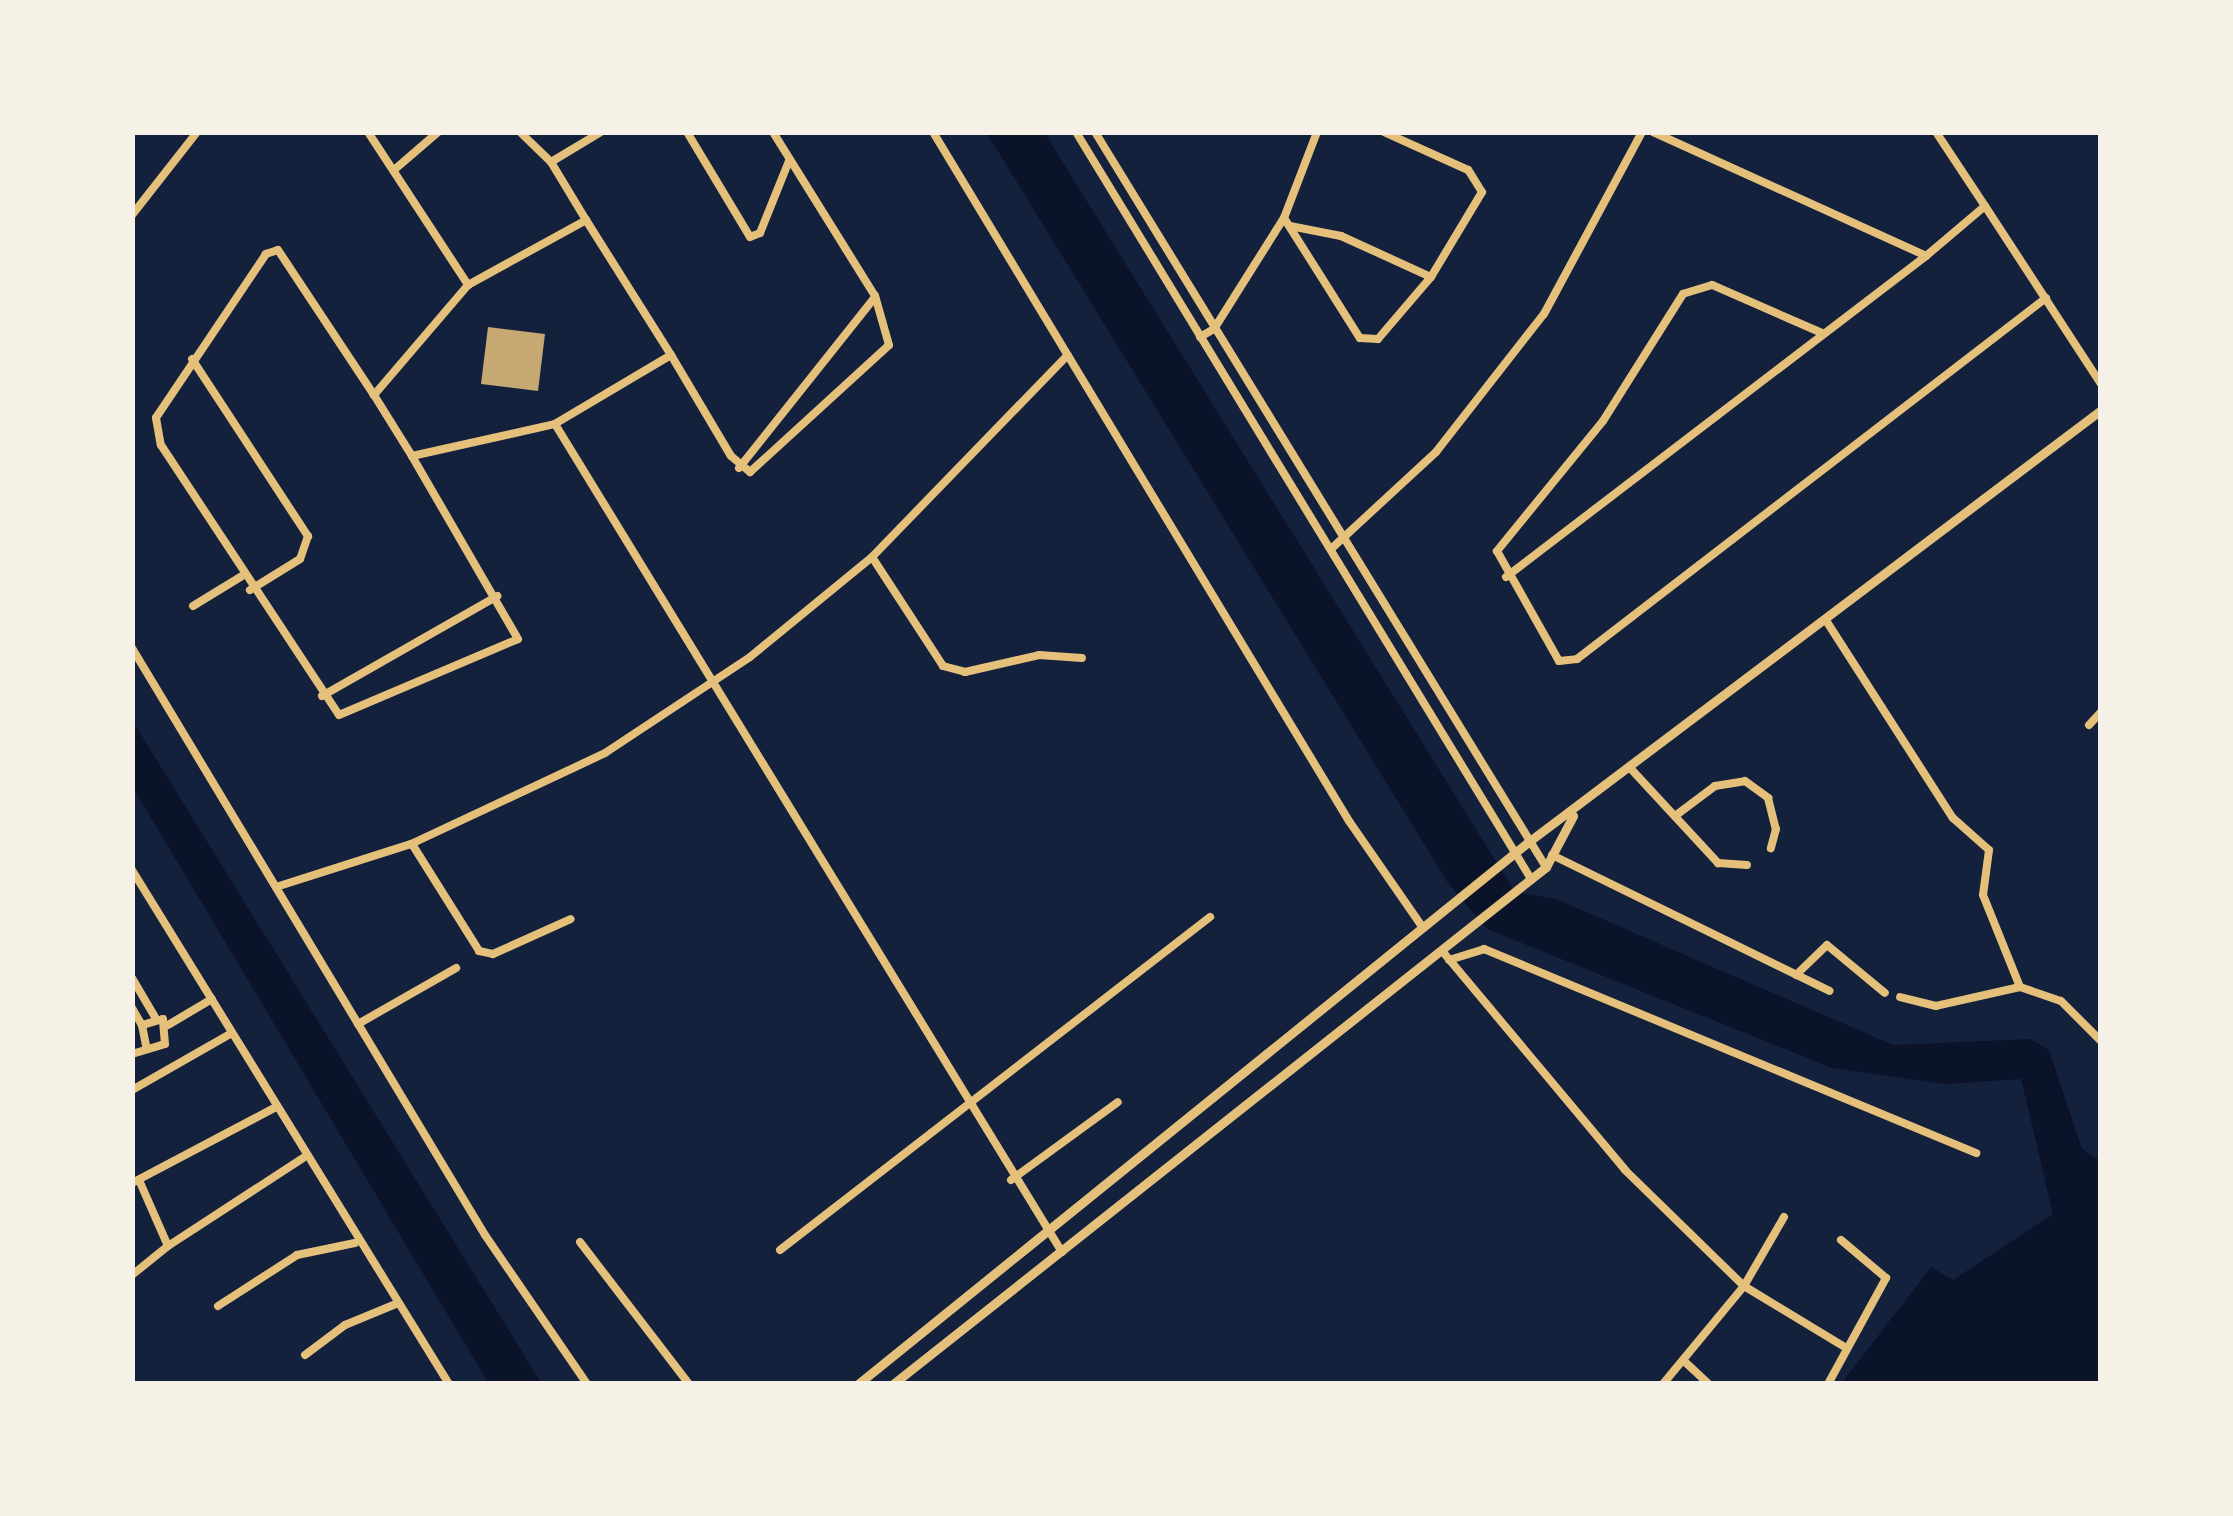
<!DOCTYPE html>
<html>
<head>
<meta charset="utf-8">
<style>
	body { margin:0 }
	#map { position:relative; width:2233px; height:1516px; overflow:hidden; background:#14213d; font-family:"Nunito Sans",sans-serif }
	div>[style] { position:absolute }
	.water>* { inset:0; background:#0b132b }
	.building>* { inset:0; background:#c6a872 }
	.minor>* { height:8px; margin:-4px; padding:0 4px; transform-origin:4px; border-radius:4px; background:#e5c07b }
	.tertiary>* { height:9px; margin:-4.5px; padding:0 4.5px; transform-origin:4.5px; border-radius:4.5px; background:#e5c07b }
	span { translate:-50% -50%; white-space:nowrap; text-align:center; line-height:1.15; -webkit-text-stroke:12px #f6f1e7; paint-order:stroke }
	.frame { position:absolute; inset:0; border:135px solid #f6f1e7; pointer-events:none }
</style>
</head>
<body>
<div id="map">
	<div class="water">
		<i style="clip-path:polygon(986px 132px,1044px 132px,1515px 892px,1556px 899px,1893px 1045px,2030px 1039px,2049px 1050px,2082px 1149px,2101px 1161px,2101px 1384px,1841px 1384px,1931px 1267px,1953px 1280px,2053px 1214px,2021px 1079px,1945px 1084px,1832px 1068px,1487px 929px,1448px 883px)"></i>
		<i style="clip-path:polygon(132px 720px,542px 1384px,489px 1384px,132px 786px)"></i>
	</div>
	<div class="building">
		<i style="clip-path:polygon(488px 327px,545px 334px,538px 391px,481px 384px)"></i>
	</div>
	<div class="minor">
		<i style="left:368px;top:132px;width:183px;rotate:56.8deg"></i>
		<i style="left:468px;top:285px;width:145px;rotate:130.5deg"></i>
		<i style="left:374px;top:395px;width:72px;rotate:58.1deg"></i>
		<i style="left:412px;top:456px;width:147px;rotate:-12.6deg"></i>
		<i style="left:555px;top:424px;width:971px;rotate:58.52deg"></i>
		<i style="left:520px;top:132px;width:43px;rotate:44.1deg"></i>
		<i style="left:551px;top:162px;width:68px;rotate:58.9deg"></i>
		<i style="left:687px;top:132px;width:122px;rotate:59deg"></i>
		<i style="left:750px;top:237px;width:11px;rotate:-22deg"></i>
		<i style="left:760px;top:233px;width:78px;rotate:-68.1deg"></i>
		<i style="left:933px;top:132px;width:805px;rotate:58.88deg"></i>
		<i style="left:1349px;top:821px;width:130px;rotate:55.3deg"></i>
		<i style="left:1076px;top:132px;width:875px;rotate:58.65deg"></i>
		<i style="left:1095px;top:132px;width:862px;rotate:58.47deg"></i>
		<i style="left:1653px;top:132px;width:300px;rotate:24.4deg"></i>
		<i style="left:1926px;top:256px;width:77px;rotate:-40.3deg"></i>
		<i style="left:1985px;top:206px;width:212px;rotate:56.9deg"></i>
		<i style="left:1936px;top:132px;width:89px;rotate:56.5deg"></i>
		<i style="left:551px;top:162px;width:58px;rotate:-31deg"></i>
		<i style="left:394px;top:170px;width:58px;rotate:-40.8deg"></i>
		<i style="left:132px;top:215px;width:105px;rotate:-51.9deg"></i>
		<i style="left:1284px;top:218px;width:142px;rotate:57.7deg"></i>
		<i style="left:1360px;top:338px;width:18px;rotate:3deg"></i>
		<i style="left:1378px;top:339px;width:82px;rotate:-49.5deg"></i>
		<i style="left:1431px;top:277px;width:99px;rotate:-59deg"></i>
		<i style="left:1482px;top:192px;width:26px;rotate:-122deg"></i>
		<i style="left:1468px;top:170px;width:92px;rotate:-155.7deg"></i>
		<i style="left:1290px;top:226px;width:52px;rotate:11.1deg"></i>
		<i style="left:1341px;top:236px;width:99px;rotate:24.5deg"></i>
		<i style="left:468px;top:285px;width:135px;rotate:-28.8deg"></i>
		<i style="left:586px;top:220px;width:160px;rotate:57.8deg"></i>
		<i style="left:671px;top:355px;width:135px;rotate:149.3deg"></i>
		<i style="left:1822px;top:333px;width:120px;rotate:-156.4deg"></i>
		<i style="left:1712px;top:285px;width:30px;rotate:163deg"></i>
		<i style="left:1683px;top:294px;width:150px;rotate:122.2deg"></i>
		<i style="left:1603px;top:421px;width:168px;rotate:129.2deg"></i>
		<i style="left:1497px;top:551px;width:126px;rotate:60.6deg"></i>
		<i style="left:1559px;top:661px;width:18px;rotate:-6deg"></i>
		<i style="left:1577px;top:659px;width:592px;rotate:-37.59deg"></i>
		<i style="left:1200px;top:337px;width:16px;rotate:-30deg"></i>
		<i style="left:1214px;top:329px;width:131px;rotate:-57.8deg"></i>
		<i style="left:1284px;top:218px;width:92px;rotate:-69deg"></i>
		<i style="left:671px;top:355px;width:117px;rotate:59.3deg"></i>
		<i style="left:731px;top:456px;width:25px;rotate:40deg"></i>
		<i style="left:750px;top:472px;width:188px;rotate:-42.4deg"></i>
		<i style="left:889px;top:345px;width:51px;rotate:-105.9deg"></i>
		<i style="left:875px;top:296px;width:193px;rotate:-121.9deg"></i>
		<i style="left:192px;top:359px;width:212px;rotate:56.8deg"></i>
		<i style="left:308px;top:536px;width:24px;rotate:109deg"></i>
		<i style="left:300px;top:559px;width:59px;rotate:148.2deg"></i>
		<i style="left:374px;top:395px;width:174px;rotate:-123.5deg"></i>
		<i style="left:278px;top:250px;width:13px;rotate:162deg"></i>
		<i style="left:266px;top:254px;width:197px;rotate:123.9deg"></i>
		<i style="left:156px;top:418px;width:27px;rotate:80deg"></i>
		<i style="left:161px;top:445px;width:323px;rotate:56.6deg"></i>
		<i style="left:339px;top:715px;width:194px;rotate:-23deg"></i>
		<i style="left:518px;top:639px;width:211px;rotate:-120.1deg"></i>
		<i style="left:739px;top:468px;width:217px;rotate:-51.5deg"></i>
		<i style="left:1331px;top:549px;width:143px;rotate:-42.7deg"></i>
		<i style="left:1436px;top:452px;width:175px;rotate:-52deg"></i>
		<i style="left:1544px;top:314px;width:207px;rotate:-61.7deg"></i>
		<i style="left:872px;top:557px;width:130px;rotate:56.9deg"></i>
		<i style="left:943px;top:666px;width:23px;rotate:15deg"></i>
		<i style="left:965px;top:672px;width:76px;rotate:-12.9deg"></i>
		<i style="left:1039px;top:655px;width:43px;rotate:4deg"></i>
		<i style="left:1506px;top:577px;width:529px;rotate:-37.39deg"></i>
		<i style="left:193px;top:606px;width:57px;rotate:-31.5deg"></i>
		<i style="left:1827px;top:622px;width:233px;rotate:57.3deg"></i>
		<i style="left:1953px;top:818px;width:48px;rotate:41.6deg"></i>
		<i style="left:1989px;top:850px;width:45px;rotate:97.6deg"></i>
		<i style="left:1983px;top:895px;width:99px;rotate:68.1deg"></i>
		<i style="left:2020px;top:987px;width:86px;rotate:167.3deg"></i>
		<i style="left:1936px;top:1006px;width:37px;rotate:-166deg"></i>
		<i style="left:132px;top:648px;width:685px;rotate:58.98deg"></i>
		<i style="left:485px;top:1235px;width:181px;rotate:55.6deg"></i>
		<i style="left:322px;top:696px;width:202px;rotate:-29.7deg"></i>
		<i style="left:2089px;top:725px;width:18px;rotate:-47deg"></i>
		<i style="left:1632px;top:770px;width:127px;rotate:47.2deg"></i>
		<i style="left:1718px;top:863px;width:29px;rotate:4deg"></i>
		<i style="left:1675px;top:816px;width:50px;rotate:-36.9deg"></i>
		<i style="left:1715px;top:786px;width:30px;rotate:-9deg"></i>
		<i style="left:1745px;top:781px;width:29px;rotate:36deg"></i>
		<i style="left:1768px;top:798px;width:32px;rotate:76deg"></i>
		<i style="left:1776px;top:829px;width:20px;rotate:105deg"></i>
		<i style="left:412px;top:844px;width:126px;rotate:57.9deg"></i>
		<i style="left:479px;top:951px;width:14px;rotate:12deg"></i>
		<i style="left:493px;top:954px;width:85px;rotate:-24.2deg"></i>
		<i style="left:1552px;top:855px;width:309px;rotate:26.1deg"></i>
		<i style="left:132px;top:870px;width:604px;rotate:58.34deg"></i>
		<i style="left:276px;top:887px;width:142px;rotate:-17.7deg"></i>
		<i style="left:411px;top:844px;width:214px;rotate:-25.1deg"></i>
		<i style="left:605px;top:753px;width:174px;rotate:-33.5deg"></i>
		<i style="left:750px;top:657px;width:158px;rotate:-39.3deg"></i>
		<i style="left:872px;top:557px;width:281px;rotate:-45.9deg"></i>
		<i style="left:1443px;top:952px;width:284px;rotate:50.1deg"></i>
		<i style="left:1625px;top:1170px;width:166px;rotate:44.3deg"></i>
		<i style="left:1744px;top:1286px;width:127px;rotate:129.6deg"></i>
		<i style="left:1449px;top:960px;width:37px;rotate:-17deg"></i>
		<i style="left:1484px;top:949px;width:533px;rotate:22.52deg"></i>
		<i style="left:1796px;top:975px;width:43px;rotate:-44.1deg"></i>
		<i style="left:1827px;top:945px;width:75px;rotate:39.6deg"></i>
		<i style="left:132px;top:978px;width:45px;rotate:59.5deg"></i>
		<i style="left:2020px;top:987px;width:43px;rotate:18.9deg"></i>
		<i style="left:2061px;top:1001px;width:57px;rotate:45deg"></i>
		<i style="left:132px;top:1008px;width:20px;rotate:60deg"></i>
		<i style="left:358px;top:1024px;width:113px;rotate:-29.7deg"></i>
		<i style="left:168px;top:1025px;width:51px;rotate:-30.6deg"></i>
		<i style="left:132px;top:1054px;width:34px;rotate:-17deg"></i>
		<i style="left:165px;top:1044px;width:25px;rotate:-95deg"></i>
		<i style="left:163px;top:1019px;width:22px;rotate:164deg"></i>
		<i style="left:142px;top:1025px;width:20px;rotate:79deg"></i>
		<i style="left:132px;top:1090px;width:115px;rotate:-29.7deg"></i>
		<i style="left:139px;top:1180px;width:72px;rotate:66.3deg"></i>
		<i style="left:168px;top:1246px;width:161px;rotate:-33.1deg"></i>
		<i style="left:1011px;top:1180px;width:132px;rotate:-36.1deg"></i>
		<i style="left:132px;top:1183px;width:161px;rotate:-27.8deg"></i>
		<i style="left:1784px;top:1217px;width:80px;rotate:120.1deg"></i>
		<i style="left:1744px;top:1286px;width:116px;rotate:31.2deg"></i>
		<i style="left:580px;top:1242px;width:179px;rotate:52.5deg"></i>
		<i style="left:780px;top:1250px;width:544px;rotate:-37.75deg"></i>
		<i style="left:132px;top:1275px;width:46px;rotate:-38.9deg"></i>
		<i style="left:218px;top:1306px;width:94px;rotate:-32.8deg"></i>
		<i style="left:297px;top:1255px;width:59px;rotate:-11.7deg"></i>
		<i style="left:305px;top:1355px;width:50px;rotate:-36.9deg"></i>
		<i style="left:345px;top:1325px;width:55px;rotate:-22.4deg"></i>
		<i style="left:1684px;top:1361px;width:34px;rotate:43deg"></i>
		<i style="left:1828px;top:1384px;width:121px;rotate:-61.3deg"></i>
		<i style="left:1886px;top:1278px;width:59px;rotate:-139.8deg"></i>
	</div>
	<div class="tertiary">
		<i style="left:858px;top:1384px;width:860px;rotate:-38.96deg"></i>
		<i style="left:1527px;top:843px;width:719px;rotate:-37.03deg"></i>
		<i style="left:893px;top:1384px;width:833px;rotate:-38.37deg"></i>
		<i style="left:1546px;top:867px;width:58px;rotate:-62.1deg"></i>
	</div>
	<div class="frame"></div>
</div>
</body>
</html>
